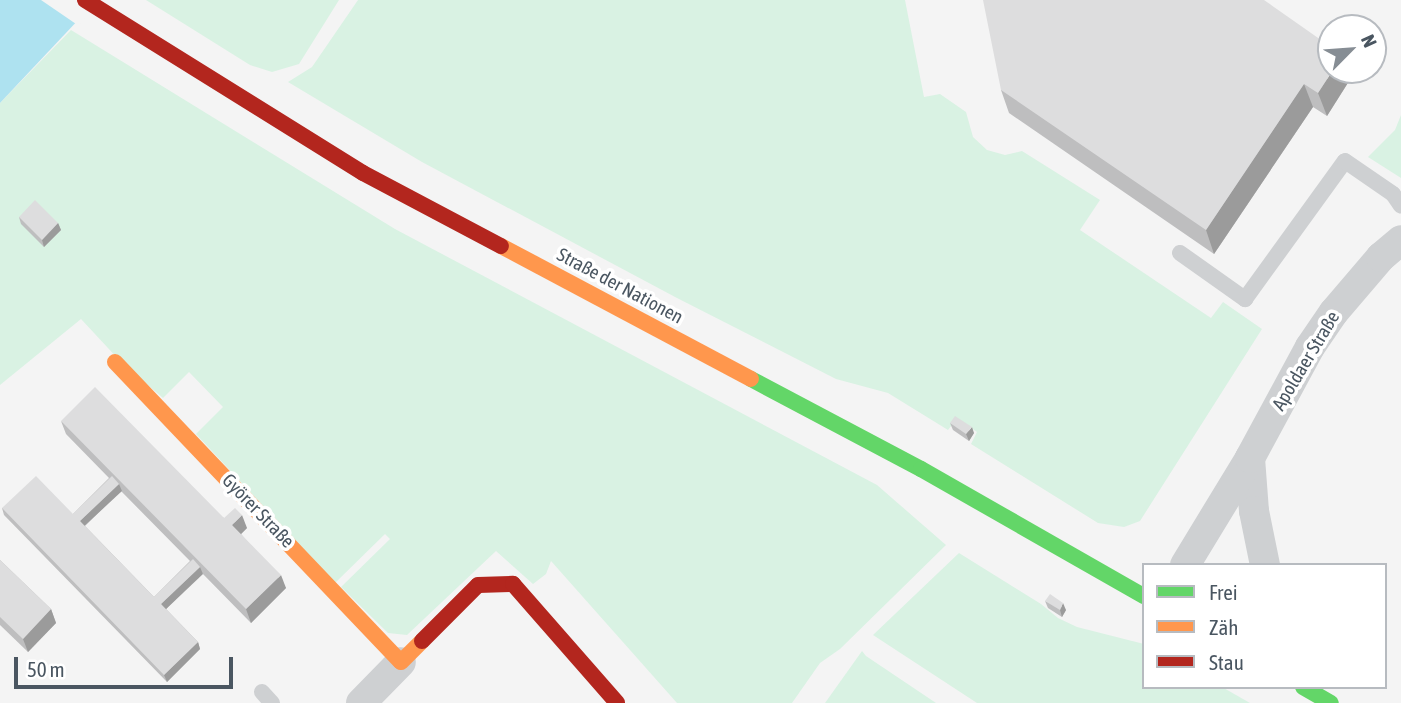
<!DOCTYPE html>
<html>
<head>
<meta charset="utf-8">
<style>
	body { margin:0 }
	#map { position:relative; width:1401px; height:703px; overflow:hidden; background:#f4f4f4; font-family:"Asap Condensed",sans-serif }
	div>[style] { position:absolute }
	.green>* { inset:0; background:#d9f2e3 }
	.water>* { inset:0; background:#aee2f0 }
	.pier>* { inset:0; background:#f4f4f4 }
	.lane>* { height:16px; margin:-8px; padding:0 8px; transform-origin:8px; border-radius:8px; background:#ced0d2 }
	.street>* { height:30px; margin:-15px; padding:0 15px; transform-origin:15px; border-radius:15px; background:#ced0d2 }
	.fast>* { height:16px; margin:-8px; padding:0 8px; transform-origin:8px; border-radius:8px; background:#63d668 }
	.slow>* { height:16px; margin:-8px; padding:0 8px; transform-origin:8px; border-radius:8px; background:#ff974d }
	.jam>* { height:16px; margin:-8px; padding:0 8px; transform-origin:8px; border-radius:8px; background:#b3261e }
	.wall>* { inset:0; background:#bebebf }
	.shaded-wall>* { inset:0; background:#9b9b9b }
	.building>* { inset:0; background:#ddddde }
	span { translate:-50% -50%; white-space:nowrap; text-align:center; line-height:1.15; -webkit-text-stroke:7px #fff; paint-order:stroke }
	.street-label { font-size:19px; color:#4a5661 }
	.legend { position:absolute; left:1142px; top:563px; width:245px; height:126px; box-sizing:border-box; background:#fff; border:2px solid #b7bbc0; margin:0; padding:9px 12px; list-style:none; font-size:21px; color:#4a5661 }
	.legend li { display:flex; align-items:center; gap:14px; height:35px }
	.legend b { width:35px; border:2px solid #b7bbc0 }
	.north { position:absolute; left:1317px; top:14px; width:70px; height:70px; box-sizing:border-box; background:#fff; border:2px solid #b7bbc0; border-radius:50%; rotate:65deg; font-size:19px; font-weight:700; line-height:28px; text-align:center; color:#4a5661 }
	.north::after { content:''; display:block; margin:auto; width:24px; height:32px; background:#868d94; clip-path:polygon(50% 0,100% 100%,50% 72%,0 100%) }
	.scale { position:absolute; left:14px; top:657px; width:219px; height:32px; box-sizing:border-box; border:4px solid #4a5661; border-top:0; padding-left:9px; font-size:21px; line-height:24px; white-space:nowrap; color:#4a5661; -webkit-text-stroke:5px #fff; paint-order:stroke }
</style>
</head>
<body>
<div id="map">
	<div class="green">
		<i style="clip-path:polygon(146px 0,339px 0,299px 64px,272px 72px,250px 65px)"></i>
		<i style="clip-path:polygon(358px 0,905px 0,924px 97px,940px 94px,966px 112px,973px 137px,987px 150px,1005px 155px,1022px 151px,1100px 200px,1080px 230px,1211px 318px,1223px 302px,1262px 329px,1140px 521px,1124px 527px,1098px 523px,971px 444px,977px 432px,957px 418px,948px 430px,888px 393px,836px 379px,677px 298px,422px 162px,288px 82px,312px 67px)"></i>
		<i style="clip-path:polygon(71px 30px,395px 229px,877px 485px,946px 545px,840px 649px,820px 663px,792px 703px,677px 703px,551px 561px,546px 574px,533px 584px,496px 551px,407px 635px,388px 633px,341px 587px,390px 539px,385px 534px,335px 583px,196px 434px,223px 407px,189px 372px,163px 398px,121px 362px,81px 319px,0 385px,0 103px)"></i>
		<i style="clip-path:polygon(1401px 115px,1401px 178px,1368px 157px,1395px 130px)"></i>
		<i style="clip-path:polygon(959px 553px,1041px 604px,1058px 618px,1077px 627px,1144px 644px,1144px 687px,1222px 687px,1250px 703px,977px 703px,873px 635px)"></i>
		<i style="clip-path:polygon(862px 651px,866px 656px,936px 703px,825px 703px)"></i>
	</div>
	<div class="water">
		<i style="clip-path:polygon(0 0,97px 0,0 103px)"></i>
	</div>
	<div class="pier">
		<i style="clip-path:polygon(41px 0,100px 0,79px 26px)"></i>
	</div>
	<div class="lane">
		<i style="left:1180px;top:253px;width:80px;rotate:35.3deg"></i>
		<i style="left:1245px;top:299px;width:170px;rotate:-54.1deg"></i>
		<i style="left:1345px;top:161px;width:58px;rotate:34.5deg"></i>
		<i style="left:1393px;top:194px;width:14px;rotate:56deg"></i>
		<i style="left:262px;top:692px;width:15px;rotate:48deg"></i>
	</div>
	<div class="street">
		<i style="left:1250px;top:458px;width:53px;rotate:85.7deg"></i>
		<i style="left:1254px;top:511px;width:55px;rotate:78.5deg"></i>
		<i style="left:1185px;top:565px;width:125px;rotate:-58.7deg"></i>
		<i style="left:1250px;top:458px;width:126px;rotate:-61.6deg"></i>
		<i style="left:1310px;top:347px;width:42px;rotate:-55.6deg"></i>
		<i style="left:1334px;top:312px;width:72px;rotate:-49.5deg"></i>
		<i style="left:1381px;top:257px;width:26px;rotate:-40deg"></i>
		<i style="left:361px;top:703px;width:57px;rotate:-45.7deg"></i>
	</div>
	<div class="fast">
		<i style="left:751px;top:379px;width:192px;rotate:27.9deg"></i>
		<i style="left:921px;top:469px;width:257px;rotate:29.7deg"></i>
		<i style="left:1303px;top:687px;width:32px;rotate:30deg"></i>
	</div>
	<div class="slow">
		<i style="left:501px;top:246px;width:283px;rotate:28deg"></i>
		<i style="left:115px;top:362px;width:414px;rotate:46.4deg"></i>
		<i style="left:401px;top:662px;width:30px;rotate:-45deg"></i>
	</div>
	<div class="jam">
		<i style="left:85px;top:0;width:327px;rotate:31.9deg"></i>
		<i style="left:363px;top:173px;width:156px;rotate:27.9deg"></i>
		<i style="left:422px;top:641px;width:79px;rotate:-45deg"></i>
		<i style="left:478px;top:585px;width:35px;rotate:-2deg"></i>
		<i style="left:513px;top:584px;width:158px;rotate:48.8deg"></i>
	</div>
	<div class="wall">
		<i style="clip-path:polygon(1351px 78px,1327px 116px,1313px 107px,1214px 254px,1009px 113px,1001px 90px)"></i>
		<i style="clip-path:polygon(19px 217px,58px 223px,61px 230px,44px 247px,21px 224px)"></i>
		<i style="clip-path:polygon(evenodd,61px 421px,224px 518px,247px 528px,241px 534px,286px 588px,251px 623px,202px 573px,166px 609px,198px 642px,200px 649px,167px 682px,4px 515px,2px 508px,73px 514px,109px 478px,66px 434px,61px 421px,121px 491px,190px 561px,154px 597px,85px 526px,121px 491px)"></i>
		<i style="clip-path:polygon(950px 423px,974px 433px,969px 441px,953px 430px)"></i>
		<i style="clip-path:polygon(0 560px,51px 609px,56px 623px,28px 652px,0 625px)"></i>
		<i style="clip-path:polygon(1045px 601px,1066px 610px,1062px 617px,1048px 608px)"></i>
	</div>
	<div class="shaded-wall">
		<i style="clip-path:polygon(1333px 70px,1348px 70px,1351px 78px,1327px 116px,1318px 93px)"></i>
		<i style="clip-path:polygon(1304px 84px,1313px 107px,1214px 254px,1206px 230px)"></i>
		<i style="clip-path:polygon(58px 223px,61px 230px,44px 247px,42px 240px)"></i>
		<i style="clip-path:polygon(972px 427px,974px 433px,969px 441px,966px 434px)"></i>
		<i style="clip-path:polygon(119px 484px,122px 491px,82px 528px,80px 521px)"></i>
		<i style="clip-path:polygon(242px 515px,247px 528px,237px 538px,232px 525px)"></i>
		<i style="clip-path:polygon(200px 567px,203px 574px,164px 611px,161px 604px)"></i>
		<i style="clip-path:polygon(281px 575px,286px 588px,251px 623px,246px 609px)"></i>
		<i style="clip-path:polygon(1063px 603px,1066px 610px,1062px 617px,1060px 610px)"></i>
		<i style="clip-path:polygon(51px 609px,56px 623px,28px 652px,23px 639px)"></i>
		<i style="clip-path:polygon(198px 642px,200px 649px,167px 682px,164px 675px)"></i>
	</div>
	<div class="building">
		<i style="clip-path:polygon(983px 0,1264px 0,1331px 47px,1331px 70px,1333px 70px,1318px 93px,1304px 84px,1206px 230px,1001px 90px)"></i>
		<i style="clip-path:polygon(35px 200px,58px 223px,42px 240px,19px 217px)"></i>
		<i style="clip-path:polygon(95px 387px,224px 518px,235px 508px,242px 515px,232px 525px,281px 575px,246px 609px,61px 421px)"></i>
		<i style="clip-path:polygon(955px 416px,972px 427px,966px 434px,950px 423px)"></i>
		<i style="clip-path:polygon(36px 476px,73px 514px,112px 476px,119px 484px,80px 521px,154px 597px,193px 559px,200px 567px,161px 604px,198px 642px,164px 675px,2px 508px)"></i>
		<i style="clip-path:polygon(0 560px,51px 609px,23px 639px,0 617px)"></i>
		<i style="clip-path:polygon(1050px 594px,1063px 603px,1060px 610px,1045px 601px)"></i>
	</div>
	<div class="street-label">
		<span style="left:620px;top:286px;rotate:28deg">Straße der Nationen</span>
		<span style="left:1306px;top:361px;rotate:-59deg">Apoldaer Straße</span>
		<span style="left:258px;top:511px;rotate:46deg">Györer Straße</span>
	</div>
	<ul class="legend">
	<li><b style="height:9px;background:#63d668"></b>Frei</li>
	<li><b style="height:9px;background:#ff974d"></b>Zäh</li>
	<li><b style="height:9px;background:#b3261e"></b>Stau</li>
	</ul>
	<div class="north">N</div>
	<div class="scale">50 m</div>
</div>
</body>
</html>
